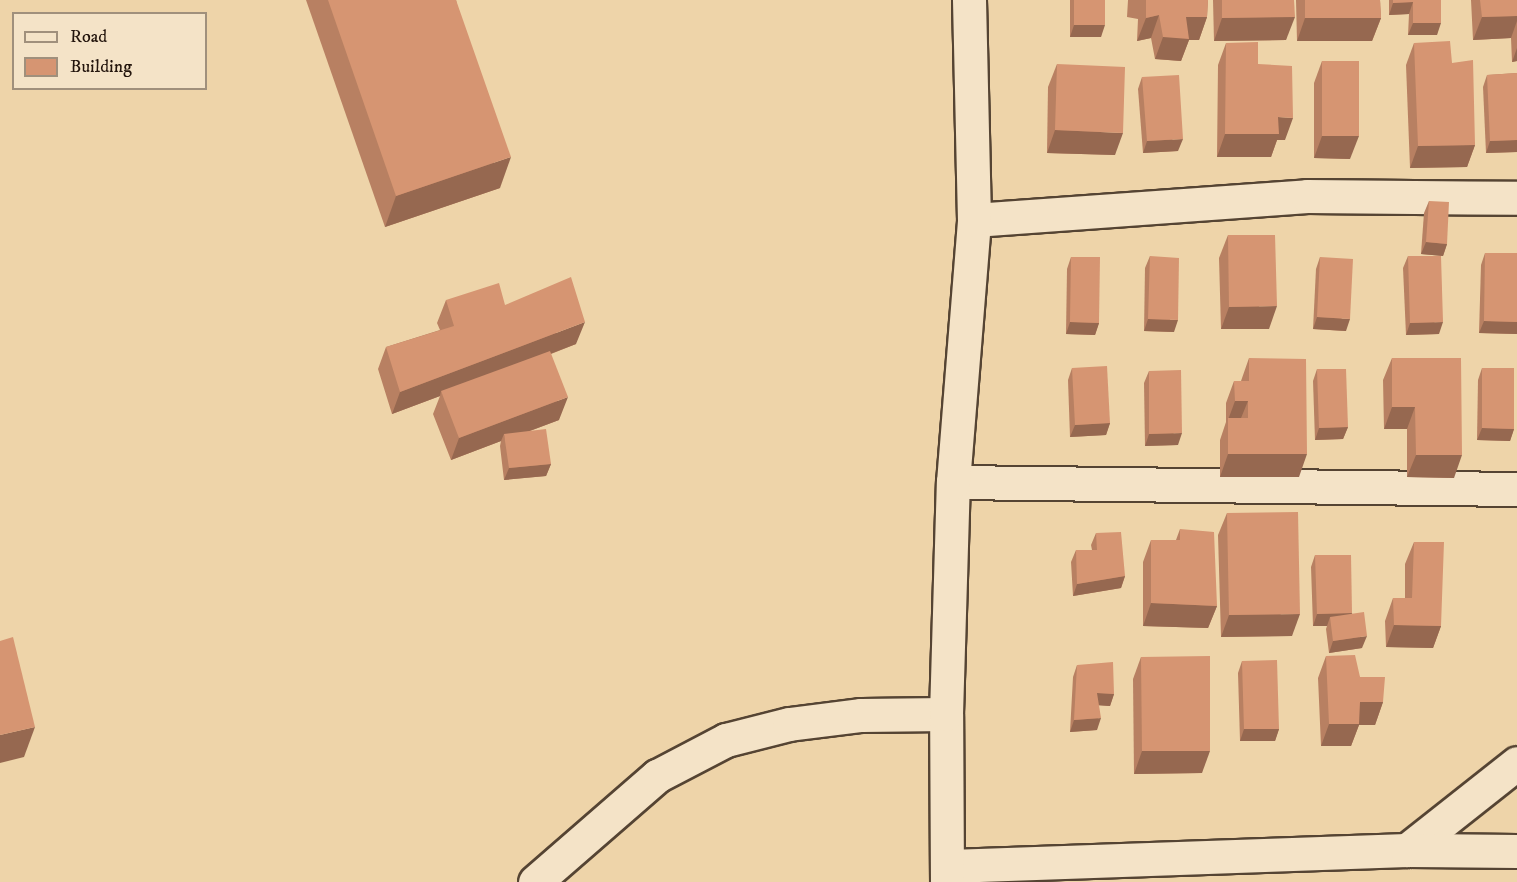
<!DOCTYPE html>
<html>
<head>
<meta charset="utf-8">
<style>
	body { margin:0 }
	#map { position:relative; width:1517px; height:882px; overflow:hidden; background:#eed4a9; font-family:"IM FELL DW Pica",serif }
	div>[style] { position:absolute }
	.roads { filter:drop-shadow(2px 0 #543) drop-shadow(-2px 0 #543) drop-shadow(0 2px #543) drop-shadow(0 -2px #543) }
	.minor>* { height:33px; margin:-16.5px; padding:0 16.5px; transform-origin:16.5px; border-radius:16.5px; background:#f4e3c7 }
	.wall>* { inset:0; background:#b88062 }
	.shaded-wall>* { inset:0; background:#966850 }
	.building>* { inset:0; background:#d69572 }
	span { translate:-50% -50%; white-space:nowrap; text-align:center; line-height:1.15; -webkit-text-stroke:4.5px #f4e3c7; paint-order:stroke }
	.legend { position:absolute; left:12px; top:12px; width:195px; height:78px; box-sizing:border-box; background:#f4e3c7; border:2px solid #a0907c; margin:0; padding:8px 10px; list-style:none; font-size:18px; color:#22140c }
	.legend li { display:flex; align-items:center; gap:12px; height:30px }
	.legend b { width:30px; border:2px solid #a0907c }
</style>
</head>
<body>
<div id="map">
	<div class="roads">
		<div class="minor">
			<i style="left:974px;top:220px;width:334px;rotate:-4.1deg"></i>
			<i style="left:1307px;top:196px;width:210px;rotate:0.5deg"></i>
			<i style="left:953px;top:482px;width:564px;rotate:0.71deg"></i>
			<i style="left:1407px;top:850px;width:140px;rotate:-38.3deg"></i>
			<i style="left:950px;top:866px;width:457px;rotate:-2deg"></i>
			<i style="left:1407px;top:850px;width:110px;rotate:0.5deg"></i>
			<i style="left:535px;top:882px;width:162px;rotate:-41deg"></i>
			<i style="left:657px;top:776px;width:78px;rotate:-27.6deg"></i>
			<i style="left:726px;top:740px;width:65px;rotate:-14.3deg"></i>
			<i style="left:789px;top:724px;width:73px;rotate:-7.1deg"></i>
			<i style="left:861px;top:715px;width:85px;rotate:-0.7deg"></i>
			<i style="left:947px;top:882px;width:168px;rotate:-90.3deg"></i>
			<i style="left:946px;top:714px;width:232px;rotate:-88.3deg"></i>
			<i style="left:953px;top:482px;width:263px;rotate:-85.4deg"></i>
			<i style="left:974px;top:220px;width:220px;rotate:-91.3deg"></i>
		</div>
	</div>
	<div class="wall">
		<i style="clip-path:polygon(306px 0,456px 0,500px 188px,385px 227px)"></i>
		<i style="clip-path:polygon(1070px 0,1105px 0,1101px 37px,1070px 37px)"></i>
		<i style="clip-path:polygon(1128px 0,1208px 0,1207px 17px,1199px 40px,1189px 40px,1181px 61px,1155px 59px,1151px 38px,1137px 41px,1138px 19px,1127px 17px)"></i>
		<i style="clip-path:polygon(1213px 0,1294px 0,1286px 40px,1214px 41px)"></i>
		<i style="clip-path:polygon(1296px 0,1380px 0,1381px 18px,1372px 41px,1297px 41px)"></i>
		<i style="clip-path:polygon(1389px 0,1441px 0,1437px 35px,1408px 35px,1409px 14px,1389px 15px)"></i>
		<i style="clip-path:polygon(1471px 0,1517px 0,1517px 61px,1512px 62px,1511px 38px,1473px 40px)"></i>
		<i style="clip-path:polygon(1226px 43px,1258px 64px,1285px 140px,1277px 140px,1271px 157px,1217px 157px,1218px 65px)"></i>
		<i style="clip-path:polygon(1414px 43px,1452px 63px,1475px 145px,1467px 167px,1410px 168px,1406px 65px)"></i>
		<i style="clip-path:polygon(1322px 61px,1350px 159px,1314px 158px,1314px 83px)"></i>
		<i style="clip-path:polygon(1057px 64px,1115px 155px,1047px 153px,1048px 87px)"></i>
		<i style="clip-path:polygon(1517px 73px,1517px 152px,1486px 153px,1483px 87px,1487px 75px)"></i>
		<i style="clip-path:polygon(1142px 77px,1178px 151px,1143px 153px,1138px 89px)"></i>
		<i style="clip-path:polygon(1429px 201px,1447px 244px,1443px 256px,1421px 254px,1424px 213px)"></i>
		<i style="clip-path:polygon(1228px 235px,1269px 329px,1221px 329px,1219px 258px)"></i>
		<i style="clip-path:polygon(1485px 253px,1517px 253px,1517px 334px,1479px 333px,1481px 265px)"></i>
		<i style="clip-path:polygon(1150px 256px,1174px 332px,1144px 331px,1145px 268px)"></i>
		<i style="clip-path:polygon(1408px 256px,1439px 334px,1406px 335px,1403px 268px)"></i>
		<i style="clip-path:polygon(1071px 257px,1099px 323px,1095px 335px,1066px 334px,1067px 269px)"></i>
		<i style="clip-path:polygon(1320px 257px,1346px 331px,1313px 329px,1316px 269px)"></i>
		<i style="clip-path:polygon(446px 300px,505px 305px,576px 344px,551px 354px,559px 420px,530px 431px,551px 464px,546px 476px,504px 480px,500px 446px,501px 441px,451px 460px,433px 414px,440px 396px,392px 414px,378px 369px,386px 347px,440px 330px,437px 323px)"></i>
		<i style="clip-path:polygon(1249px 358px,1299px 477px,1220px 477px,1220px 440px,1226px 422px,1226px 403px,1234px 381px,1241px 381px)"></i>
		<i style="clip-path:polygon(1392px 358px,1454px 478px,1407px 477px,1407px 429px,1384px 429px,1383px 380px)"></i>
		<i style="clip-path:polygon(1072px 368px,1110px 423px,1106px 435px,1070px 437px,1068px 380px)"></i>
		<i style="clip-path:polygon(1482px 368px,1514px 429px,1510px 441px,1477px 440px,1478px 380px)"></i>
		<i style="clip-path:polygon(1317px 369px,1348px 427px,1343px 439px,1315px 440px,1313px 381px)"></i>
		<i style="clip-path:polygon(1149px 371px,1178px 445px,1145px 446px,1144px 383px)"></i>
		<i style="clip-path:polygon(1227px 513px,1292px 636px,1221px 637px,1218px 535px)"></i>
		<i style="clip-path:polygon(1180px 529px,1217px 606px,1208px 628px,1143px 626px,1143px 562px,1151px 540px,1176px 540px)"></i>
		<i style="clip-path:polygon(1096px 533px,1125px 576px,1121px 588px,1073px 596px,1071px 562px,1076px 550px,1092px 550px,1091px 545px)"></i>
		<i style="clip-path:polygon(1414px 542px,1441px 626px,1433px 648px,1386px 647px,1385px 621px,1393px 598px,1405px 598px,1405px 564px)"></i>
		<i style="clip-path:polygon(1315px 555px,1352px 613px,1362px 648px,1329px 653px,1326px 629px,1327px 626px,1313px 626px,1311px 567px)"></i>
		<i style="clip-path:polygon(1326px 656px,1360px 677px,1383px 702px,1375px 725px,1359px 725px,1351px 746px,1321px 746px,1318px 678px)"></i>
		<i style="clip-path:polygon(1141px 657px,1202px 773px,1134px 774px,1133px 679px)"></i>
		<i style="clip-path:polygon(1242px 661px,1279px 729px,1275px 741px,1240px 741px,1238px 673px)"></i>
		<i style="clip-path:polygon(1077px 665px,1114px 694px,1110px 706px,1099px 705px,1097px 730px,1070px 732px,1073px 677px)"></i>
	</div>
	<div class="shaded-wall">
		<i style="clip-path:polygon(1413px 2px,1409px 14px,1389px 15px,1393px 3px)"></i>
		<i style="clip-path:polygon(1159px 15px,1151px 38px,1137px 41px,1146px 18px)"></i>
		<i style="clip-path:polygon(1517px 16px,1517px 21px,1511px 38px,1473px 40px,1482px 17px)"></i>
		<i style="clip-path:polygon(1186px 17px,1207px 17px,1199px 40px,1189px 40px,1181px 61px,1155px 59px,1163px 37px)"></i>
		<i style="clip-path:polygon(1295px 17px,1286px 40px,1214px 41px,1222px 18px)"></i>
		<i style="clip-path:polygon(1305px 18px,1381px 18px,1372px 41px,1297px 41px)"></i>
		<i style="clip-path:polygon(1413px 23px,1441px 23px,1437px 35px,1408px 35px)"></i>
		<i style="clip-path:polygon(1074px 25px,1105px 25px,1101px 37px,1070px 37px)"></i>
		<i style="clip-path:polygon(1517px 48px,1517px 61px,1512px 62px)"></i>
		<i style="clip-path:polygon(1278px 117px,1293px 118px,1285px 140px,1277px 140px,1271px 157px,1217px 157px,1225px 134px)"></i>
		<i style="clip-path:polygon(1055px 130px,1123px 133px,1115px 155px,1047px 153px)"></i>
		<i style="clip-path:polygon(1322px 136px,1359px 136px,1350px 159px,1314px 158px)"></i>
		<i style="clip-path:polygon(1183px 139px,1178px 151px,1143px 153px,1147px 141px)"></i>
		<i style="clip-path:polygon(1517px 140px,1517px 152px,1486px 153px,1490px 141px)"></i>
		<i style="clip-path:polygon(1475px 145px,1467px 167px,1410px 168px,1418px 146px)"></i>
		<i style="clip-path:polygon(511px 157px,500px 188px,385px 227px,396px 196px)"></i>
		<i style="clip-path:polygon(1426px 242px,1447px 244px,1443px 256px,1421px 254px)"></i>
		<i style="clip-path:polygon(1277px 306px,1269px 329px,1221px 329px,1229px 307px)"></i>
		<i style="clip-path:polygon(1317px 317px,1350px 319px,1346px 331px,1313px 329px)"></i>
		<i style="clip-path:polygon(1148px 319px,1178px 320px,1174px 332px,1144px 331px)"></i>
		<i style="clip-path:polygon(1484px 321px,1517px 322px,1517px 334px,1479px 333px)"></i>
		<i style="clip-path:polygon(585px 322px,576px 344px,443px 395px,441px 391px,440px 396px,392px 414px,400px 392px)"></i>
		<i style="clip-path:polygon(1070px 322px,1099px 323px,1095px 335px,1066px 334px)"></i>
		<i style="clip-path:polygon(1443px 322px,1439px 334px,1406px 335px,1410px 323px)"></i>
		<i style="clip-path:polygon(568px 397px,559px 420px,505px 440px,504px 434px,501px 441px,451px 460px,459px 438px)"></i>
		<i style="clip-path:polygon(1235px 401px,1248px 401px,1239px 423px,1228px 420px)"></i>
		<i style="clip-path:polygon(1392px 407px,1415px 407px,1407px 429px,1384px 429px)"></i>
		<i style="clip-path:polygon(1110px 423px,1106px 435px,1070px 437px,1075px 425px)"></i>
		<i style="clip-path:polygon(1348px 427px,1343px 439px,1315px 440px,1319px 428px)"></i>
		<i style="clip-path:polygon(1482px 428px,1514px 429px,1510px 441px,1477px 440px)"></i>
		<i style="clip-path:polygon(1182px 433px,1178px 445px,1145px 446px,1149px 434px)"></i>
		<i style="clip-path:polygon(1228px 454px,1307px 454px,1299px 477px,1220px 477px)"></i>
		<i style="clip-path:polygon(1416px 455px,1462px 455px,1454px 478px,1407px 477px)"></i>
		<i style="clip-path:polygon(551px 464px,546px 476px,504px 480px,509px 468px)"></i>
		<i style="clip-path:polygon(1125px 576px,1121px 588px,1073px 596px,1077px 584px)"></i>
		<i style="clip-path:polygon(1151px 603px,1217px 606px,1208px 628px,1143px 626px)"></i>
		<i style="clip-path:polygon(1352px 613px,1347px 625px,1330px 617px,1327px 626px,1313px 626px,1317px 614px)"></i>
		<i style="clip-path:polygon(1300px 614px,1292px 636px,1221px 637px,1229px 615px)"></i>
		<i style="clip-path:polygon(1394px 625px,1441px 626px,1433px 648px,1386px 647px)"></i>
		<i style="clip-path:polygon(1367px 636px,1362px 648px,1329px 653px,1333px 641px)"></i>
		<i style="clip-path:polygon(1097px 693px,1114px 694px,1110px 706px,1093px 705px)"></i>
		<i style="clip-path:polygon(1360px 702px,1383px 702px,1375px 725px,1359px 725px,1351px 746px,1321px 746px,1329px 724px)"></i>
		<i style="clip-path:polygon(1101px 718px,1097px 730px,1070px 732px,1074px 720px)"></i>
		<i style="clip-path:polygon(35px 727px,24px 757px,0 763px,0 735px)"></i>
		<i style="clip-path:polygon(1244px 729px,1279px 729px,1275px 741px,1240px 741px)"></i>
		<i style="clip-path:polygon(1142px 751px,1210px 751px,1202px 773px,1134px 774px)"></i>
	</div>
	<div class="building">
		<i style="clip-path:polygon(328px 0,456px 0,511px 157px,396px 196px)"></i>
		<i style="clip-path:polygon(1074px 0,1105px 0,1105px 25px,1074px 25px)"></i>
		<i style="clip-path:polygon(1146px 0,1208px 0,1207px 17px,1186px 17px,1189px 39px,1163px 37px,1159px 15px,1146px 18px)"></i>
		<i style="clip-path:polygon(1222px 0,1294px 0,1295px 17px,1222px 18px)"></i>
		<i style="clip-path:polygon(1305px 0,1380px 0,1381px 18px,1305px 18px)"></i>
		<i style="clip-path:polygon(1393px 0,1441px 0,1441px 23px,1413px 23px,1413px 2px,1393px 3px)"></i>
		<i style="clip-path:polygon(1480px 0,1517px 0,1517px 16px,1482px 17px)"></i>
		<i style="clip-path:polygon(1450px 41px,1452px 63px,1473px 60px,1475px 145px,1418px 146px,1414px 43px)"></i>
		<i style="clip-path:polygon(1258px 42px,1258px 64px,1292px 66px,1293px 118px,1278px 117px,1279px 134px,1225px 134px,1226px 43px)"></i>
		<i style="clip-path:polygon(1322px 61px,1359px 61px,1359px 136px,1322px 136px)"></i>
		<i style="clip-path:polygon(1057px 64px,1125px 67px,1123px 133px,1055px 130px)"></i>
		<i style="clip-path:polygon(1517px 73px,1517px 140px,1490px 141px,1487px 75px)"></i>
		<i style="clip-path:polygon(1179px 75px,1183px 139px,1147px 141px,1142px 77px)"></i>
		<i style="clip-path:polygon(1429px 201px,1449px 202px,1447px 244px,1426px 242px)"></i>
		<i style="clip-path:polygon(1228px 235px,1275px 235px,1277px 306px,1229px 307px)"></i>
		<i style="clip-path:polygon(1485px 253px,1517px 253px,1517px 322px,1484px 321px)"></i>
		<i style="clip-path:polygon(1150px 256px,1179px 258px,1178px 320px,1148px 319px)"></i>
		<i style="clip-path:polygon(1408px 256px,1441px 256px,1443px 322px,1410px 323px)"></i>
		<i style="clip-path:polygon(1071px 257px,1100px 257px,1099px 323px,1070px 322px)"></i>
		<i style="clip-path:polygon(1320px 257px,1353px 259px,1350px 319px,1317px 317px)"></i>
		<i style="clip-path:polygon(571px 277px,585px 322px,400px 392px,386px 347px,454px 326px,446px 300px,499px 283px,505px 305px)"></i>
		<i style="clip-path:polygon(550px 351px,568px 397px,459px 438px,441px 391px)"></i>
		<i style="clip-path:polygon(1249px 358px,1306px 359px,1307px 454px,1228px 454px,1228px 418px,1248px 418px,1248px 401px,1235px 401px,1234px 381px,1249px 381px)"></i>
		<i style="clip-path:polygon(1392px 358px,1461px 358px,1462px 455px,1416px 455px,1415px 407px,1392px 407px)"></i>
		<i style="clip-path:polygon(1107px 366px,1110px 423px,1075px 425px,1072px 368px)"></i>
		<i style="clip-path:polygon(1482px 368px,1514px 368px,1514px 429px,1482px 428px)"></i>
		<i style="clip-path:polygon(1317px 369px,1346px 369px,1348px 427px,1319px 428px)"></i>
		<i style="clip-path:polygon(1181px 370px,1182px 433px,1149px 434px,1149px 371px)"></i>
		<i style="clip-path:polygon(546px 429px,551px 464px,509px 468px,504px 434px)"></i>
		<i style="clip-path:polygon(1298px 512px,1300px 614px,1229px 615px,1227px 513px)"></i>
		<i style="clip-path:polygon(1180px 529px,1214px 532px,1217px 606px,1151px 603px,1151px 540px,1180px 540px)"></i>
		<i style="clip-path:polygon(1121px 532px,1125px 576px,1077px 584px,1076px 550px,1097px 550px,1096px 533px)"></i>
		<i style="clip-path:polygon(1414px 542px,1444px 542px,1441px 626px,1394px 625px,1393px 598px,1412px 598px)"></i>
		<i style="clip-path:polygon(1315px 555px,1351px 555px,1352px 613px,1317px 614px)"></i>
		<i style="clip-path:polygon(1364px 612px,1367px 636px,1333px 641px,1330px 617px)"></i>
		<i style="clip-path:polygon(13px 637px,35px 727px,0 735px,0 641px)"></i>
		<i style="clip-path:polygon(1355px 655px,1360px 677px,1385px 677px,1383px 702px,1360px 702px,1359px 724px,1329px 724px,1326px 656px)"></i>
		<i style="clip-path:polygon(1210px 656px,1210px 751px,1142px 751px,1141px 657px)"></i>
		<i style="clip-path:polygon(1277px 660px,1279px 729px,1244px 729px,1242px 661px)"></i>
		<i style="clip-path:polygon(1113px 662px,1114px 694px,1097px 693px,1101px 718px,1074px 720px,1077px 665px)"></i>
	</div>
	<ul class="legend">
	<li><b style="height:8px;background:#f4e3c7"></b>Road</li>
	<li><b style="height:16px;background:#d69572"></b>Building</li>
	</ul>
</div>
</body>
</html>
